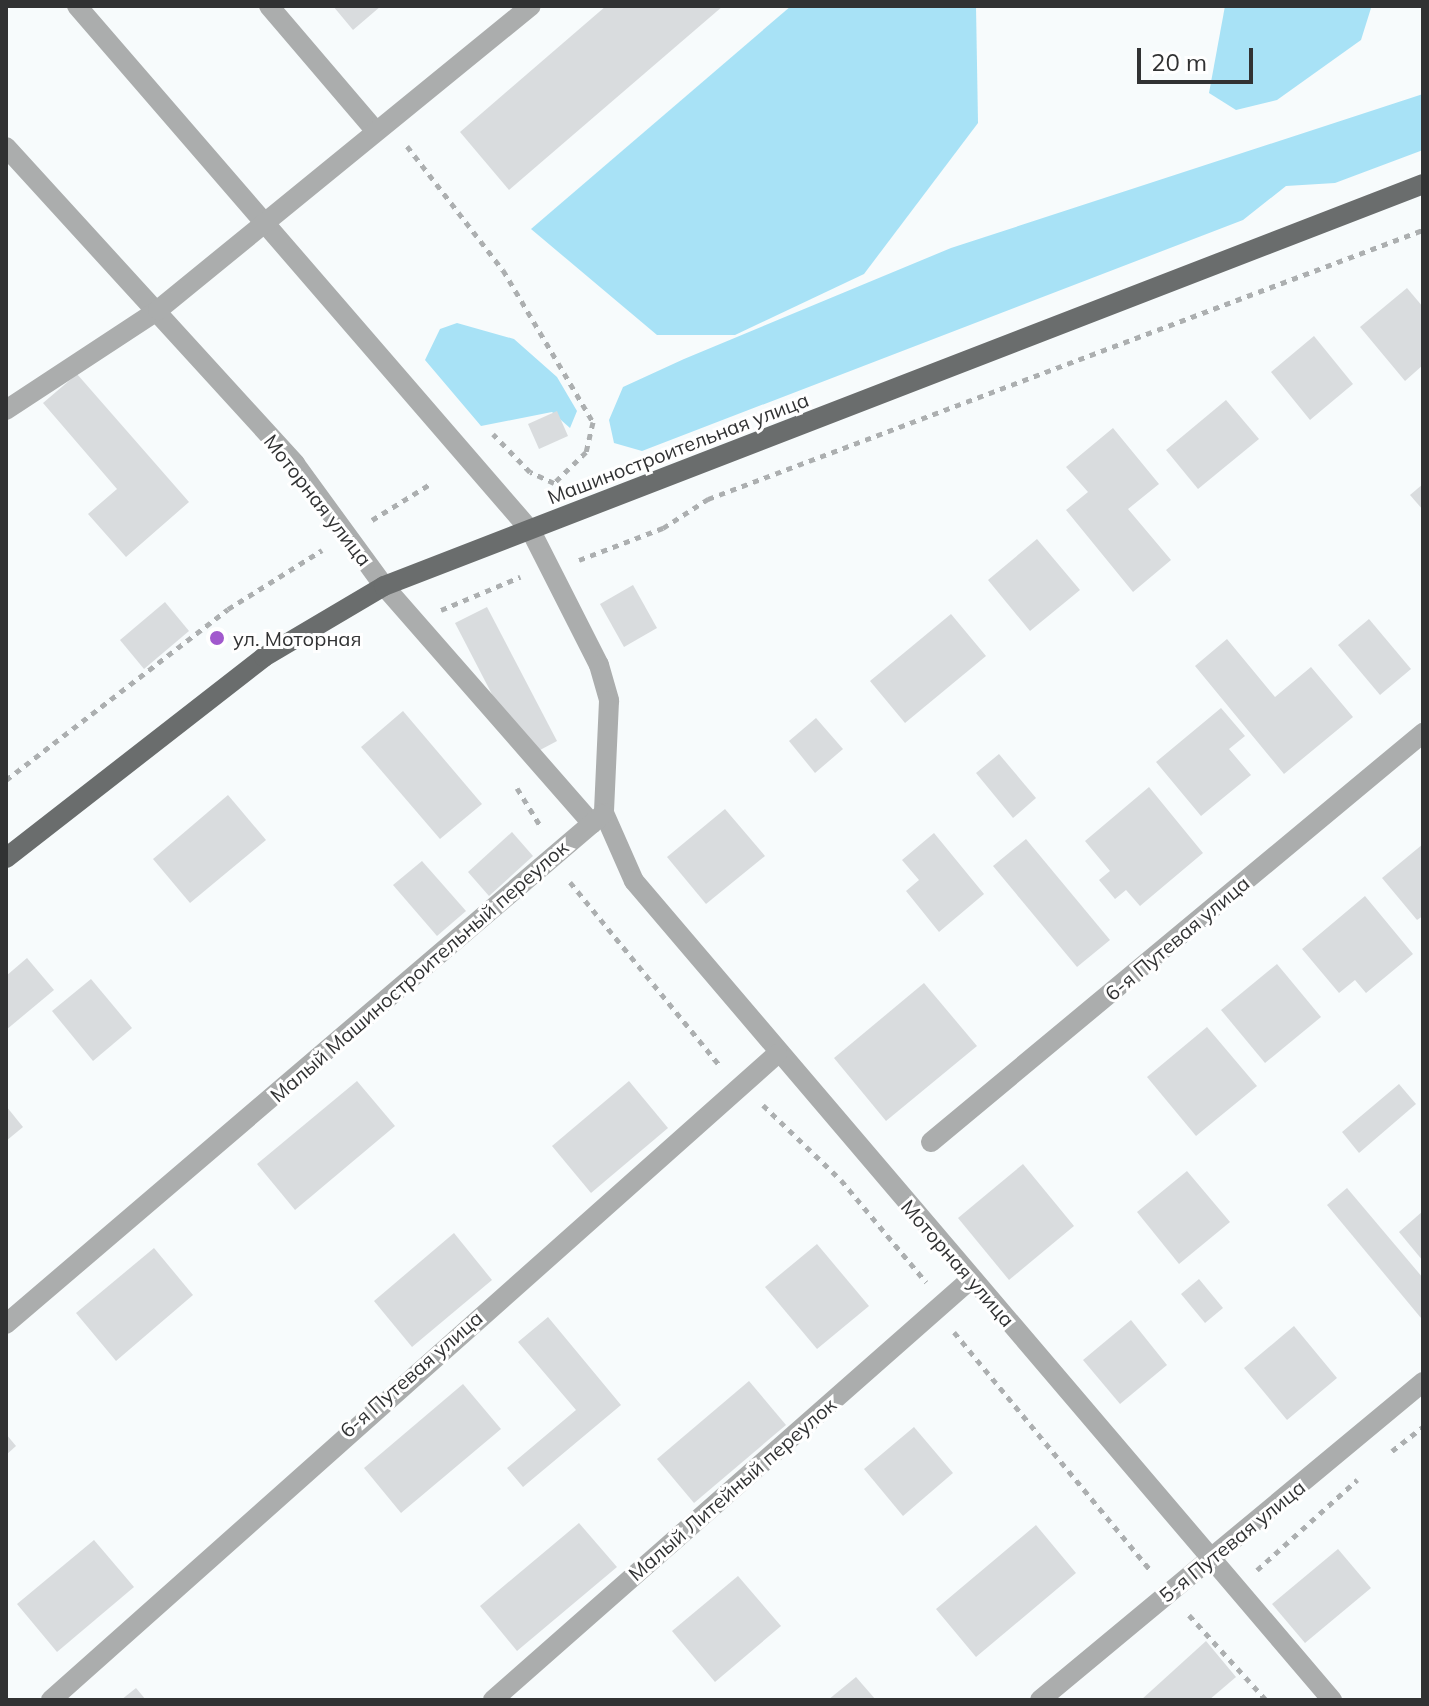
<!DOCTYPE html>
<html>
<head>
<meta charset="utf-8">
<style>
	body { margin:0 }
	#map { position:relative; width:1429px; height:1706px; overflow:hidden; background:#f7fbfc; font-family:Mulish,sans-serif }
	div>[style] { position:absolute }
	.green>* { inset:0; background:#a8e2f6 }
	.building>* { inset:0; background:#d9dcde }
	.path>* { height:5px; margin-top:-2.5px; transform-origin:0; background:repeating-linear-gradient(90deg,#acafb0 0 6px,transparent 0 12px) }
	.minor>* { height:20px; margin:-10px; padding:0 10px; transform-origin:10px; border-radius:10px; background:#abadad }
	.major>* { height:20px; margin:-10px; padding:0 10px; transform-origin:10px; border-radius:10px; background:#6a6d6d }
	.dots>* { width:22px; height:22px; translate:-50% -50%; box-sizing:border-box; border:4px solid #fff; border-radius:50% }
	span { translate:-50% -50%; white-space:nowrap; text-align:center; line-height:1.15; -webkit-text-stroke:6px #fff; paint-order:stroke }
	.street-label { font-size:20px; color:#313233 }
	.poi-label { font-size:20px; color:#313233 }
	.left { translate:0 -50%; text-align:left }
	.frame { position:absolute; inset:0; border:8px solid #313233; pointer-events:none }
	.scale { position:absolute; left:1137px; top:48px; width:116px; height:36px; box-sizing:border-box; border:4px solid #313233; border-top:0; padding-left:10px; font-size:24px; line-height:28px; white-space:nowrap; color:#313233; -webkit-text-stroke:6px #fff; paint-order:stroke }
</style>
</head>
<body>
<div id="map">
	<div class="green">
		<i style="clip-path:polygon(791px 6px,976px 6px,978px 123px,864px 274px,735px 335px,657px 335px,531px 229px)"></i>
		<i style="clip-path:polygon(1225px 6px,1370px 6px,1371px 8px,1361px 40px,1277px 100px,1236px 110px,1209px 93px)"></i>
		<i style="clip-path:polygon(1423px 94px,1423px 150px,1335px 183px,1286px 186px,1243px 220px,642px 451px,614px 443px,609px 420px,623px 387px,684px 359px,951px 248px)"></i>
		<i style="clip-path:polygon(457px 323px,514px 339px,557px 377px,577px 411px,570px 428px,552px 412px,481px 426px,425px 360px,440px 329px)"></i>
	</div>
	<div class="building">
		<i style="clip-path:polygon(333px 6px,381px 6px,353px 30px)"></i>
		<i style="clip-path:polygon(606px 6px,723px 6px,509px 190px,460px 132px)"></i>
		<i style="clip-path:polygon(1407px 288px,1423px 307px,1423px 365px,1405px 381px,1360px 327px)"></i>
		<i style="clip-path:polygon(1314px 336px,1353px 384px,1310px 420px,1271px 372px)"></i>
		<i style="clip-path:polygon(77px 374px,189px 502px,126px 557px,88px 514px,117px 489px,43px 403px)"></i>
		<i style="clip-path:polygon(1226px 400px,1259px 439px,1198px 489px,1166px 450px)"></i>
		<i style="clip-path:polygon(557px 411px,568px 436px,539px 449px,528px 424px)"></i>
		<i style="clip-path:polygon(1113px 428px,1159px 484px,1128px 509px,1171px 560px,1133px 592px,1066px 510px,1088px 492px,1066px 467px)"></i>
		<i style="clip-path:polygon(1423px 484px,1423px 510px,1410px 495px)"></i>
		<i style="clip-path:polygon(1037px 539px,1080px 590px,1030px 631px,988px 580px)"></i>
		<i style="clip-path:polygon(633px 585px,657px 628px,624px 647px,600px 604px)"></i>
		<i style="clip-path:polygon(165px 602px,189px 631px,144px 669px,120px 640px)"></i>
		<i style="clip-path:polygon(487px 607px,557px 741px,525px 758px,455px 623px)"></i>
		<i style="clip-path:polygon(951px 614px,986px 656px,905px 723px,870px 681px)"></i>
		<i style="clip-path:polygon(1369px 619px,1411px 669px,1380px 695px,1338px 645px)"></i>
		<i style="clip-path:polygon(1227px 639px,1275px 697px,1311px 667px,1353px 717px,1284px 774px,1195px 666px)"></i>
		<i style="clip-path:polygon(1221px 708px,1245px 736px,1229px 749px,1251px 775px,1201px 816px,1156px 762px)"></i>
		<i style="clip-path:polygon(403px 711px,482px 804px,440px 839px,361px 747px)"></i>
		<i style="clip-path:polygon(816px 718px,843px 749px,815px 773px,789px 741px)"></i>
		<i style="clip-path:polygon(999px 754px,1036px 798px,1013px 818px,976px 773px)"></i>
		<i style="clip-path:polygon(1149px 787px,1203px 853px,1140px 906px,1126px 890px,1115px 899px,1099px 880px,1110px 871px,1085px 841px)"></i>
		<i style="clip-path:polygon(228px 795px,266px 840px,190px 903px,153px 859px)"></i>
		<i style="clip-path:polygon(725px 809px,765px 856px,706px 904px,667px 857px)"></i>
		<i style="clip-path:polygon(512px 832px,533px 856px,489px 896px,468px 872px)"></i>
		<i style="clip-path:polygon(934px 833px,984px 894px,939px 932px,906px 891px,919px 880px,902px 860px)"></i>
		<i style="clip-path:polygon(1026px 839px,1110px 940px,1077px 967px,993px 866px)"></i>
		<i style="clip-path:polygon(1423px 844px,1423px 916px,1417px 920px,1382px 878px)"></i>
		<i style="clip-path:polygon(422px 861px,466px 911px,437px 936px,393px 885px)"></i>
		<i style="clip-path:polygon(1365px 896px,1413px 954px,1366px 993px,1355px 980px,1339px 993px,1302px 949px)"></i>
		<i style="clip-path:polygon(27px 958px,54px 990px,6px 1030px,6px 976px)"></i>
		<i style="clip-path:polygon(1277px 964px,1321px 1017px,1265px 1063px,1221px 1010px)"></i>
		<i style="clip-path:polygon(91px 979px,132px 1028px,93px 1061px,52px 1011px)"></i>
		<i style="clip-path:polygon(924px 983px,977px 1046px,886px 1121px,834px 1058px)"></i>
		<i style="clip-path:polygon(1207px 1027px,1257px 1086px,1196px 1136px,1147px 1077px)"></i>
		<i style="clip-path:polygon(357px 1081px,395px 1126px,295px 1210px,257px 1164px)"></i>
		<i style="clip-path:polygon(629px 1081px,668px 1128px,591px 1193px,552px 1146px)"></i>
		<i style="clip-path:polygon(1399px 1084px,1416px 1104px,1359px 1153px,1342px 1132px)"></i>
		<i style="clip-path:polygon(6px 1106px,23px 1127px,6px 1141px)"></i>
		<i style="clip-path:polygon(1023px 1164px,1074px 1226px,1009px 1280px,958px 1218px)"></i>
		<i style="clip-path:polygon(1187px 1171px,1230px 1222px,1179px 1264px,1137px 1212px)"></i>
		<i style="clip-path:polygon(1347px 1188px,1423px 1278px,1421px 1318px,1327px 1205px)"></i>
		<i style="clip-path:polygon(1423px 1211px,1423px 1261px,1399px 1232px)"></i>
		<i style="clip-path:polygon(454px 1233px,492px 1280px,412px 1347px,374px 1301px)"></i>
		<i style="clip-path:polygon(817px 1244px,869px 1306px,817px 1349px,765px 1287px)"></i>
		<i style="clip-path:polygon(154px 1248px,193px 1295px,116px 1361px,76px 1313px)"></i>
		<i style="clip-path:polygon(1199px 1279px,1223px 1308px,1205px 1323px,1181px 1294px)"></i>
		<i style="clip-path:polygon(548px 1317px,621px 1405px,523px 1487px,507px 1468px,576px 1410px,518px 1342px)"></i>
		<i style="clip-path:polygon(1131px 1320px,1167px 1365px,1120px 1404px,1083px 1360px)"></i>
		<i style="clip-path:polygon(1294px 1326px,1337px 1378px,1287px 1420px,1244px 1368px)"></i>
		<i style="clip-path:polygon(749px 1381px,786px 1425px,694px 1503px,657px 1459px)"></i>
		<i style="clip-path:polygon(463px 1384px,501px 1429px,401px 1513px,364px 1468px)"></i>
		<i style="clip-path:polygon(914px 1427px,953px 1473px,903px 1516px,864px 1469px)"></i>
		<i style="clip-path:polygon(6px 1434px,16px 1446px,6px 1455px)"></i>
		<i style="clip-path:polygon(579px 1523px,617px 1567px,517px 1651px,480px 1606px)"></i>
		<i style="clip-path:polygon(1036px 1525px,1076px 1573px,976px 1657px,936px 1609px)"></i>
		<i style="clip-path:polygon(94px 1540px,134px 1587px,57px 1652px,17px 1604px)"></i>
		<i style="clip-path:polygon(1338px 1549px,1371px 1588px,1305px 1643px,1272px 1604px)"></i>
		<i style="clip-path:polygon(738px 1576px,781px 1626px,715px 1682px,672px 1631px)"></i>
		<i style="clip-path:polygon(1206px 1641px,1236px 1677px,1209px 1700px,1141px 1700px)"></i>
		<i style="clip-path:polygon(856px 1677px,876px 1700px,828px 1700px)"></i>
		<i style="clip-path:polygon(136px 1688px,146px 1700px,121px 1700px)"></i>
	</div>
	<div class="path">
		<i style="left:407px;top:146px;width:157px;rotate:52.3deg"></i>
		<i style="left:503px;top:270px;width:177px;rotate:59.4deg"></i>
		<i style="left:593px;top:422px;width:31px;rotate:103deg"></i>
		<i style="left:586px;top:452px;width:45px;rotate:135.9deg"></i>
		<i style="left:554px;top:483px;width:26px;rotate:-155deg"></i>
		<i style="left:530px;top:472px;width:53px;rotate:-134.2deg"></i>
		<i style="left:372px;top:520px;width:70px;rotate:-31.7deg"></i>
		<i style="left:579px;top:560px;width:90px;rotate:-20.9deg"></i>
		<i style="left:663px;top:528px;width:54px;rotate:-32.8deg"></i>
		<i style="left:708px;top:499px;width:764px;rotate:-20.62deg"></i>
		<i style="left:441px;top:610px;width:86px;rotate:-22.7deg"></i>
		<i style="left:6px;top:780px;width:280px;rotate:-37.6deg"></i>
		<i style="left:228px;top:609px;width:111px;rotate:-32.1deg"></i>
		<i style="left:517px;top:788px;width:46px;rotate:58.4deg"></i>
		<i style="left:570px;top:882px;width:237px;rotate:50.8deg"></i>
		<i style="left:763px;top:1105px;width:108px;rotate:43.9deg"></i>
		<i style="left:841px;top:1180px;width:133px;rotate:50.2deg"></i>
		<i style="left:954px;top:1332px;width:310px;rotate:50.5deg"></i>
		<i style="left:1392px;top:1451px;width:39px;rotate:-38deg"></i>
		<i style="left:1257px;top:1570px;width:135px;rotate:-42deg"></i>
		<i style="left:1189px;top:1615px;width:115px;rotate:47.8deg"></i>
	</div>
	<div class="minor">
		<i style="left:77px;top:6px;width:694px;rotate:49.15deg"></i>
		<i style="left:531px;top:531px;width:150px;rotate:63.1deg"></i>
		<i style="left:599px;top:665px;width:37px;rotate:74deg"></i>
		<i style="left:609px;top:701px;width:112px;rotate:92.6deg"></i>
		<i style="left:604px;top:813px;width:74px;rotate:66.2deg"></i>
		<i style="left:634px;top:881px;width:1076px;rotate:49.56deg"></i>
		<i style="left:269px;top:6px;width:163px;rotate:49.5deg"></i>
		<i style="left:6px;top:147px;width:429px;rotate:47.6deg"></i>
		<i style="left:295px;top:464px;width:151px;rotate:53.9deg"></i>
		<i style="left:384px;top:586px;width:316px;rotate:48.8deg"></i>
		<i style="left:6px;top:410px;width:182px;rotate:-33.3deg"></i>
		<i style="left:158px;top:310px;width:481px;rotate:-39.2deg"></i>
		<i style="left:931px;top:1142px;width:640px;rotate:-39.74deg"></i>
		<i style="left:6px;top:1324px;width:784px;rotate:-40.5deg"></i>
		<i style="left:51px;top:1700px;width:972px;rotate:-41.66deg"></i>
		<i style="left:493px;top:1700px;width:637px;rotate:-41.37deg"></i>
		<i style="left:1040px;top:1700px;width:498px;rotate:-39.7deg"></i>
	</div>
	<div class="major">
		<i style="left:6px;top:858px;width:327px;rotate:-37.9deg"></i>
		<i style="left:264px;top:657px;width:139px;rotate:-30.6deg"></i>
		<i style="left:384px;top:586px;width:1114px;rotate:-21.15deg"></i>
	</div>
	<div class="dots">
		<i style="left:217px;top:638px;background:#a159cd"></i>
	</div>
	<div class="street-label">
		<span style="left:678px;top:448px;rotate:-21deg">Машиностроительная улица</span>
		<span style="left:318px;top:500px;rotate:52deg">Моторная улица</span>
		<span style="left:1177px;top:938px;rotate:-40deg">6-я Путевая улица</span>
		<span style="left:419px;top:971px;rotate:-41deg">Малый Машиностроительный переулок</span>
		<span style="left:958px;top:1263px;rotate:49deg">Моторная улица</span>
		<span style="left:411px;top:1374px;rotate:-41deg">6-я Путевая улица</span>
		<span style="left:732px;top:1489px;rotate:-41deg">Малый Литейный переулок</span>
		<span style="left:1232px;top:1541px;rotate:-39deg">5-я Путевая улица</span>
	</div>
	<div class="poi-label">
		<span class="left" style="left:233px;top:638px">ул. Моторная</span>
	</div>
	<div class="frame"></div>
	<div class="scale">20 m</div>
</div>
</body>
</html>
